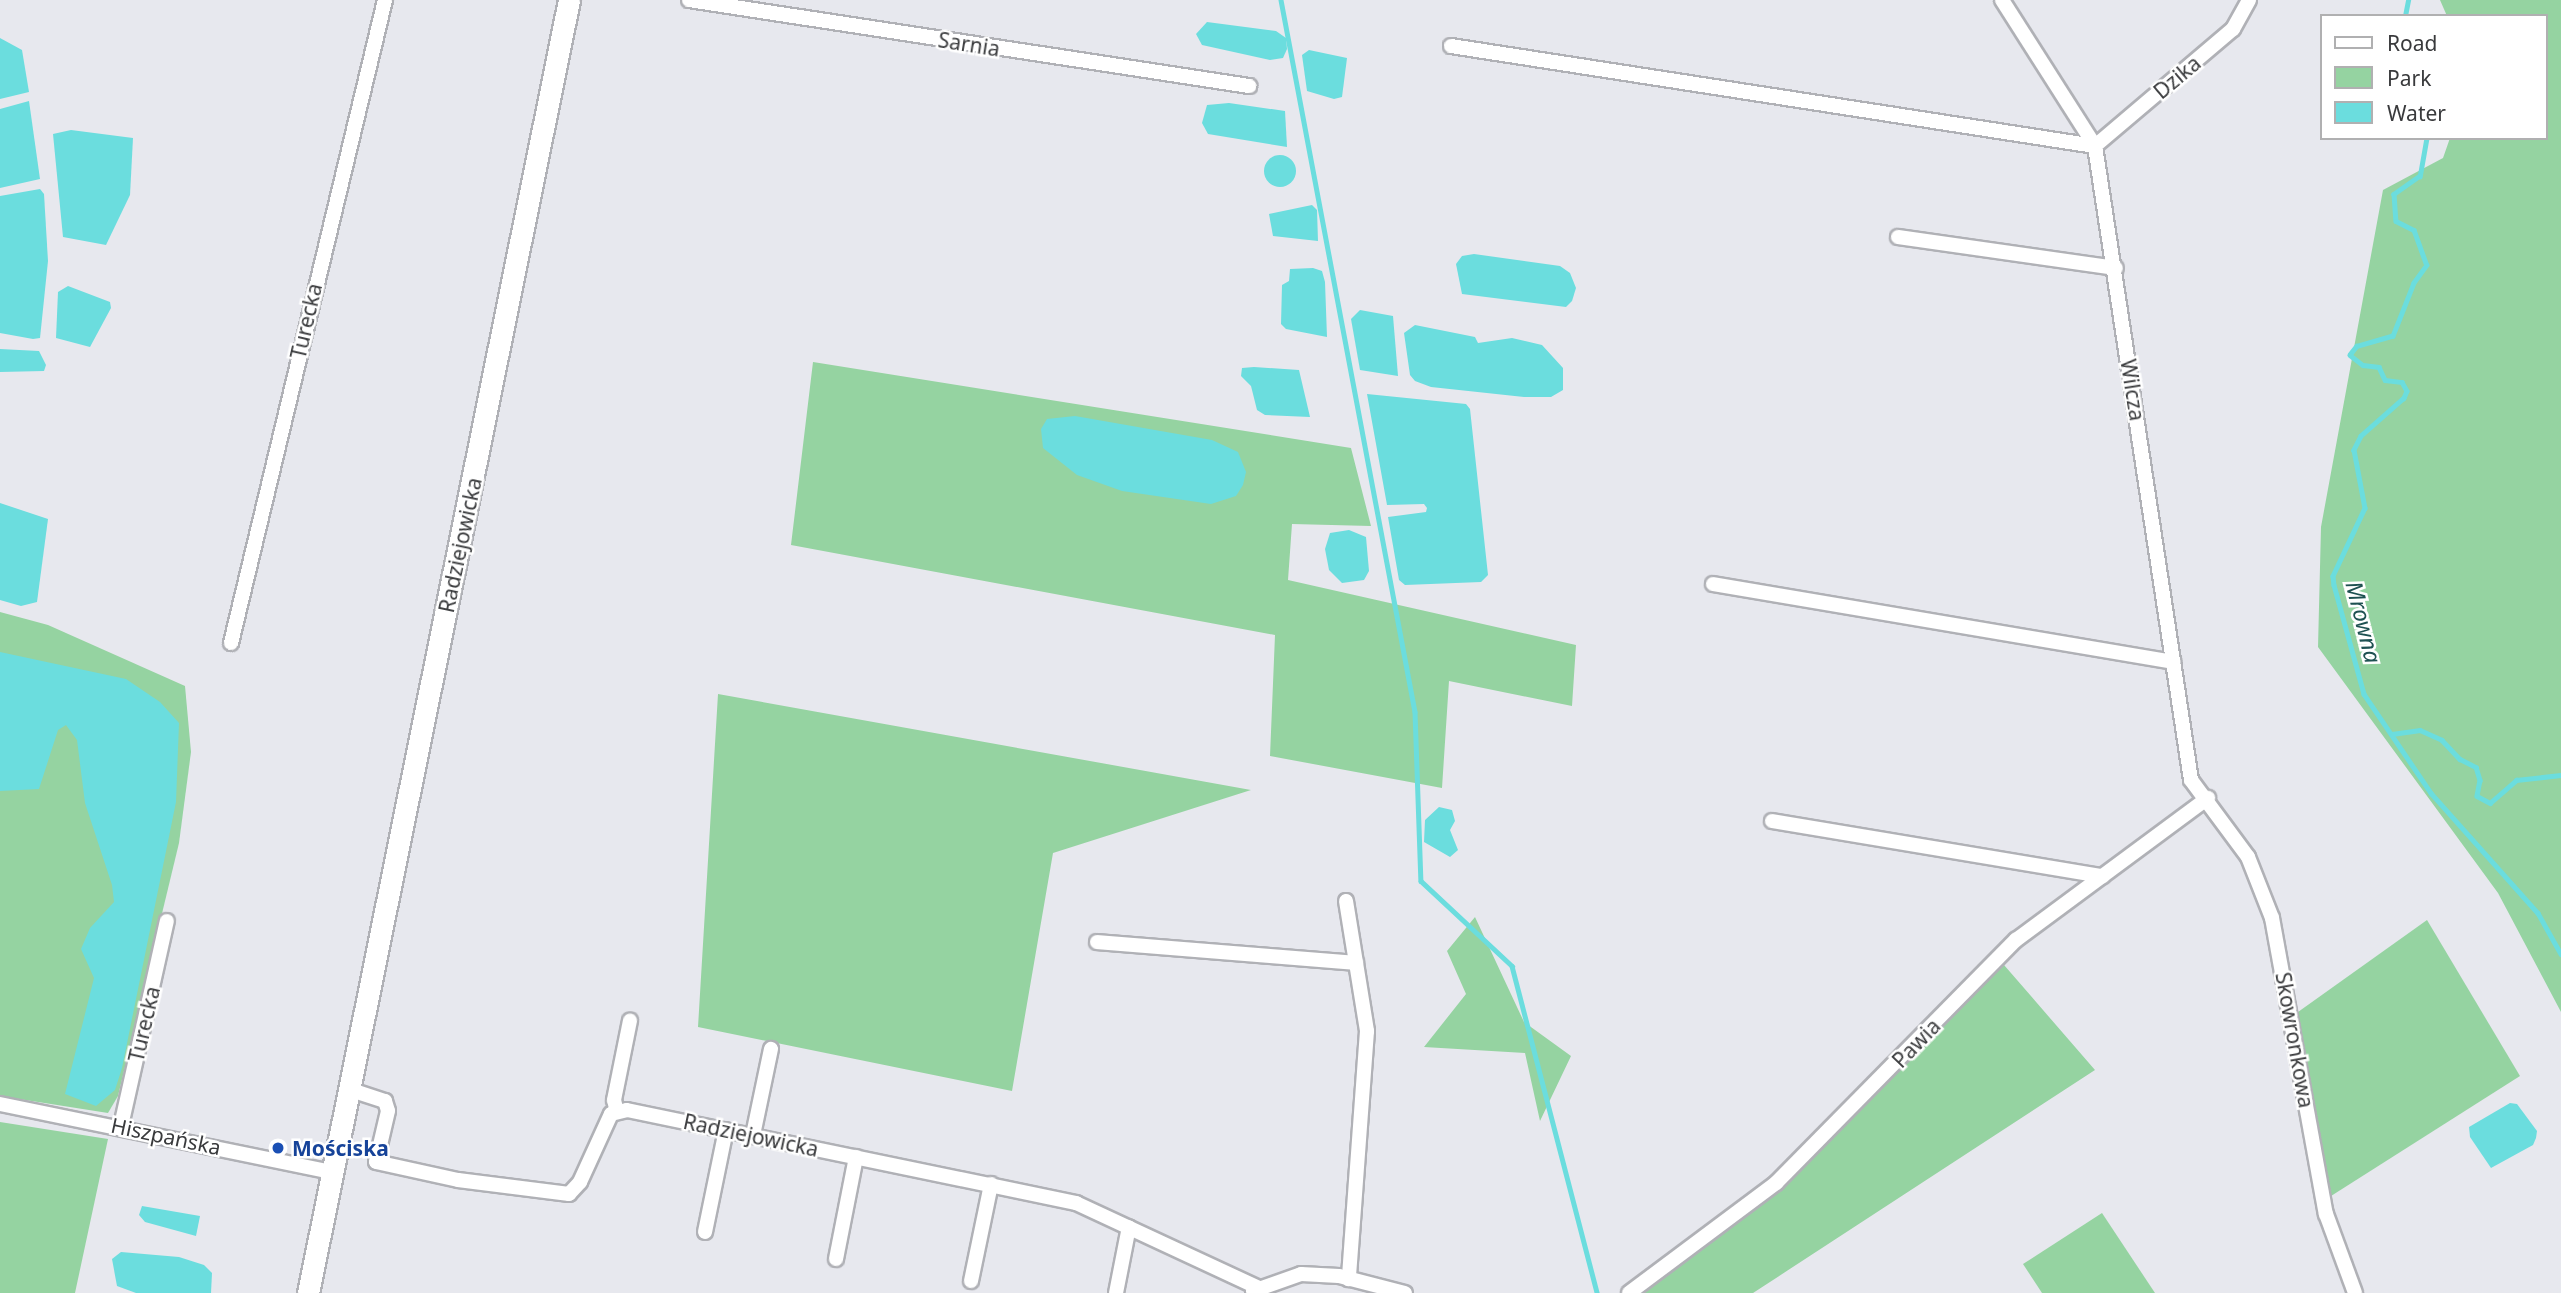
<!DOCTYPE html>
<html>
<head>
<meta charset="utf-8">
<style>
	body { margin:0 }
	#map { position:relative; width:2561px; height:1293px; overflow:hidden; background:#e7e8ee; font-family:"Noto Sans",sans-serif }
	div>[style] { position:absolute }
	.green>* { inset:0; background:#95d3a1 }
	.water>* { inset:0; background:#6bddde }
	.round { border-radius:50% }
	.stream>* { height:4.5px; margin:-2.25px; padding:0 2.25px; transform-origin:2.25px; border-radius:2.25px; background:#6bddde }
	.roads { filter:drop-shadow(2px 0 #b0b1b6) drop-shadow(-2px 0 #b0b1b6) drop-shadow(0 2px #b0b1b6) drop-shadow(0 -2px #b0b1b6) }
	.street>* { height:14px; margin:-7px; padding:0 7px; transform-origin:7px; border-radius:7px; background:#fff }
	.secondary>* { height:21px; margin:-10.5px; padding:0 10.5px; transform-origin:10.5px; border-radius:10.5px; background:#fff }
	.dots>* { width:19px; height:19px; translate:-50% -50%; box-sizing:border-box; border:4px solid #fff; border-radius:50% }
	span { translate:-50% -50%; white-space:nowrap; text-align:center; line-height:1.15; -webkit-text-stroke:5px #fff; paint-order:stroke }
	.street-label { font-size:21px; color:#393a3c }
	.transit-label { font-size:21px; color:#164399; font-weight:700 }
	.left { translate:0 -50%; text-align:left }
	.water-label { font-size:23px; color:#1e5151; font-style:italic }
	.legend { position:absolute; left:2320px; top:14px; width:228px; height:126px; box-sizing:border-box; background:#fff; border:2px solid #b0b0b1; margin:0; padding:9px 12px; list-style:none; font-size:21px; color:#393a3c }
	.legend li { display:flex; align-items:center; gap:14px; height:35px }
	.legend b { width:35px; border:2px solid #b0b0b1 }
</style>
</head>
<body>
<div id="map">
	<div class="green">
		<i style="clip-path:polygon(2440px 0,2561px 0,2561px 1012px,2498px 893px,2318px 647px,2321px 527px,2383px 190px,2443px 158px,2450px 138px,2545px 138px,2545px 16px,2447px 16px)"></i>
		<i style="clip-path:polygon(813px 362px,1351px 448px,1371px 526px,1292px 524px,1288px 580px,1576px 645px,1572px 706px,1449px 681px,1442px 788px,1270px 756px,1275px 635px,791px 545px)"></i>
		<i style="clip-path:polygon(0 612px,48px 625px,185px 686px,191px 752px,179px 843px,118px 1096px,108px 1113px,0 1096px)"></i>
		<i style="clip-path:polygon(718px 694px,1251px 790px,1053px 853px,1012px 1091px,698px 1027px)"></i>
		<i style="clip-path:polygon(1475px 917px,1524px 1022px,1571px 1056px,1540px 1121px,1525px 1053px,1424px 1047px,1466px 994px,1447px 951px)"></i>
		<i style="clip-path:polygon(2427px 920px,2520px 1076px,2320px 1203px,2291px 1017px)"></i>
		<i style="clip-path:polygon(2004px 965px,2095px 1070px,1753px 1293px,1638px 1293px,1780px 1187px)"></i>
		<i style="clip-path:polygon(0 1122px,108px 1139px,75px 1293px,0 1293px)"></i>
		<i style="clip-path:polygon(2102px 1213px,2155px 1293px,2042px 1293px,2023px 1264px)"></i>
	</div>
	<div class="water">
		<i style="clip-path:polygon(1207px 22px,1276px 31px,1286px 38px,1287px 49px,1283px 58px,1270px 60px,1202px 45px,1196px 34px)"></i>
		<i style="clip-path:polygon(0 38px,22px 50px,29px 92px,0 99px)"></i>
		<i style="clip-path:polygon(1309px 50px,1347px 58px,1342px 97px,1334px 99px,1307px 91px,1302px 55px)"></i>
		<i style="clip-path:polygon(29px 101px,40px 179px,0 188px,0 109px)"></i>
		<i style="clip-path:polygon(1229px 103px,1285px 111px,1287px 147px,1208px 134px,1202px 123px,1207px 105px)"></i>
		<i style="clip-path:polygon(71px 130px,133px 138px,130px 195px,106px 245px,63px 237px,53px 134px)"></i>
		<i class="round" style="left:1264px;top:155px;width:32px;height:32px"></i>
		<i style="clip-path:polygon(40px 189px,44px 194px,48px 261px,40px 338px,33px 339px,0 333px,0 196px)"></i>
		<i style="clip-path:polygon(1312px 205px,1317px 210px,1318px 241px,1273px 236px,1269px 214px)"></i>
		<i style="clip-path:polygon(1474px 254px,1560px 266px,1570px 273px,1576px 288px,1572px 301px,1566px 307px,1462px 294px,1456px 264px,1462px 256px)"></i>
		<i style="clip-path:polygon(1313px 268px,1322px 271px,1325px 282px,1327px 337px,1286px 329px,1281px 324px,1282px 285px,1289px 281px,1290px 269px)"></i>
		<i style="clip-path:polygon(68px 286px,110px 302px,111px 308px,90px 347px,56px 338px,58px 292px)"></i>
		<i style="clip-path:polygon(1360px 310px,1393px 316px,1398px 376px,1360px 370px,1351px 319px)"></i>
		<i style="clip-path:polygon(1415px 325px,1475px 337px,1478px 343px,1512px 338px,1542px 345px,1563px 368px,1563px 390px,1551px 397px,1524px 397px,1431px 387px,1415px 381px,1410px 375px,1404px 333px)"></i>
		<i style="clip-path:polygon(0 349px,39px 351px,46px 365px,44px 371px,0 372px)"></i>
		<i style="clip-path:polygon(1254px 367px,1299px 370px,1310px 417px,1265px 415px,1257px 410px,1251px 386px,1241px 376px,1242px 368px)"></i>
		<i style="clip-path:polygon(1367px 394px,1466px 404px,1470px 409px,1488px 575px,1481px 582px,1405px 585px,1399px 580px,1388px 517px,1426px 512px,1427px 508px,1424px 504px,1387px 505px)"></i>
		<i style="clip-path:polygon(1075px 416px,1212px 440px,1238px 452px,1246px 472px,1243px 485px,1236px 496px,1211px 504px,1122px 491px,1077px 475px,1043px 448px,1041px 429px,1047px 419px)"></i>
		<i style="clip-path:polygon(0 503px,48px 519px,37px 602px,21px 606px,0 600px)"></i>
		<i style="clip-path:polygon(1349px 530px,1366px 537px,1369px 571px,1364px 580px,1342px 583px,1329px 570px,1325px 549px,1330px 533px)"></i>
		<i style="clip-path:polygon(0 652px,126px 679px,160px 702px,179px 723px,176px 802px,122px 1068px,115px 1090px,96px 1106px,65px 1094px,94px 978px,81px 949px,90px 928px,114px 902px,112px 885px,85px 803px,77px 740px,66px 725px,58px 730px,39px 789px,0 791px)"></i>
		<i style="clip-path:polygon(1439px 807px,1452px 810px,1455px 821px,1450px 830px,1458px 850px,1450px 857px,1424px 842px,1425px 820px)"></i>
		<i style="clip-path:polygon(2510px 1103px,2517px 1104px,2537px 1131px,2536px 1138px,2533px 1145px,2491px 1168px,2470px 1137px,2469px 1127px)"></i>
		<i style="clip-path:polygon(142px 1206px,200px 1216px,196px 1236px,145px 1222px,139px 1215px)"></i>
		<i style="clip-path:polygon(121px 1252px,179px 1257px,204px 1265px,212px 1273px,211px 1293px,136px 1293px,117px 1286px,112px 1259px)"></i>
	</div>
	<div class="stream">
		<i style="left:1281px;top:0;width:724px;rotate:79.34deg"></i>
		<i style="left:1415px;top:712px;width:169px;rotate:88deg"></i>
		<i style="left:1421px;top:881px;width:125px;rotate:43deg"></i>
		<i style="left:1512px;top:966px;width:338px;rotate:75.4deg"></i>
		<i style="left:2405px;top:16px;width:16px;rotate:-79deg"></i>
		<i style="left:2427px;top:138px;width:39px;rotate:100deg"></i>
		<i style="left:2420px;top:176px;width:32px;rotate:145deg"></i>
		<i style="left:2394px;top:194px;width:27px;rotate:86deg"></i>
		<i style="left:2396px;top:221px;width:20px;rotate:27deg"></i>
		<i style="left:2414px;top:230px;width:37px;rotate:70deg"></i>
		<i style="left:2427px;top:265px;width:22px;rotate:126deg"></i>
		<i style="left:2414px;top:283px;width:57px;rotate:111.6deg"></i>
		<i style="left:2393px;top:336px;width:37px;rotate:164deg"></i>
		<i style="left:2357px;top:346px;width:11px;rotate:128deg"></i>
		<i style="left:2350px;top:355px;width:16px;rotate:38deg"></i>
		<i style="left:2363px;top:365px;width:16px;rotate:7deg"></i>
		<i style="left:2379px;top:367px;width:14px;rotate:65deg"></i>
		<i style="left:2385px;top:380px;width:17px;rotate:7deg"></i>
		<i style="left:2402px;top:382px;width:10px;rotate:61deg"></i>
		<i style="left:2407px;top:391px;width:8px;rotate:113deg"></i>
		<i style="left:2404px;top:398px;width:57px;rotate:138.5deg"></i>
		<i style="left:2361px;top:436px;width:16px;rotate:117deg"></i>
		<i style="left:2354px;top:450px;width:59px;rotate:79.3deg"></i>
		<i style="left:2365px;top:508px;width:75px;rotate:115.2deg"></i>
		<i style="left:2333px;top:576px;width:9px;rotate:84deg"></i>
		<i style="left:2334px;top:585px;width:113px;rotate:74.6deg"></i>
		<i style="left:2364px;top:694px;width:120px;rotate:55.9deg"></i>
		<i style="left:2431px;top:793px;width:161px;rotate:48.3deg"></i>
		<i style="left:2538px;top:913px;width:47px;rotate:60.7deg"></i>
		<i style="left:2392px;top:734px;width:28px;rotate:-8deg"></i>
		<i style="left:2420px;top:730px;width:24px;rotate:24deg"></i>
		<i style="left:2442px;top:740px;width:26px;rotate:47deg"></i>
		<i style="left:2460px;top:759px;width:18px;rotate:27deg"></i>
		<i style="left:2476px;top:767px;width:14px;rotate:73deg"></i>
		<i style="left:2480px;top:780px;width:16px;rotate:101deg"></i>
		<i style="left:2477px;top:796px;width:15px;rotate:28deg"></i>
		<i style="left:2490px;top:803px;width:35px;rotate:-41deg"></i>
		<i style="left:2516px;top:780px;width:45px;rotate:-6.3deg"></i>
	</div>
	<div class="roads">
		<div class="street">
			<i style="left:689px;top:0;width:567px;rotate:8.73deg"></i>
			<i style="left:2002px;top:0;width:173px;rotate:57.5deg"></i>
			<i style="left:2095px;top:146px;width:641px;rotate:81.39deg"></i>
			<i style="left:2191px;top:780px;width:96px;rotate:53.5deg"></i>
			<i style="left:2248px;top:857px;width:66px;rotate:68.5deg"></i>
			<i style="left:2272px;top:918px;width:301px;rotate:79.7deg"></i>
			<i style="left:2326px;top:1214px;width:84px;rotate:69.8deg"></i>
			<i style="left:1451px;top:46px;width:652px;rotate:8.83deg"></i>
			<i style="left:2095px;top:146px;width:181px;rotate:-40.3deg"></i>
			<i style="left:2233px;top:29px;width:33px;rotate:-61deg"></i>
			<i style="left:1898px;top:237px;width:220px;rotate:8.1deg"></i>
			<i style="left:1713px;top:584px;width:467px;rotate:9.6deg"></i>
			<i style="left:231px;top:643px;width:661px;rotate:-76.53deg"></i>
			<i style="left:1772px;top:821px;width:335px;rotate:9.5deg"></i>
			<i style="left:1346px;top:901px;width:132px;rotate:80.8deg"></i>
			<i style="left:1367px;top:1031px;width:249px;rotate:94.2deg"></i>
			<i style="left:1097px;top:942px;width:260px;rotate:4.6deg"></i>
			<i style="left:348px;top:1089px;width:39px;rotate:18deg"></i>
			<i style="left:385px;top:1101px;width:10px;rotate:73deg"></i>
			<i style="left:388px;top:1111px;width:52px;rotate:103.2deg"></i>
			<i style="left:376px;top:1162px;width:84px;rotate:12.4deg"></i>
			<i style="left:458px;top:1180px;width:112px;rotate:7.2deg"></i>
			<i style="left:569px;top:1194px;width:16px;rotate:-47deg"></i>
			<i style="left:580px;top:1182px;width:75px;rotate:-65.5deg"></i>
			<i style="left:611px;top:1114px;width:16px;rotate:-14deg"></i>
			<i style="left:627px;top:1110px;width:459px;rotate:11.7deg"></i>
			<i style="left:1076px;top:1203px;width:202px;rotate:24.9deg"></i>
			<i style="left:0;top:1104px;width:339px;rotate:11.6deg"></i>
			<i style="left:617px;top:1112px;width:12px;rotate:-104deg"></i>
			<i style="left:614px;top:1100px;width:81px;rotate:-78.6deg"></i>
			<i style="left:121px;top:1126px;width:210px;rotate:-77.4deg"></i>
			<i style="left:753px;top:1135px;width:88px;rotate:-78.2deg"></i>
			<i style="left:705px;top:1232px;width:104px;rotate:-78.4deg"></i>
			<i style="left:836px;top:1259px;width:104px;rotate:-78.9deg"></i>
			<i style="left:971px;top:1281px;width:99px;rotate:-78.3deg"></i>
			<i style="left:1253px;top:1291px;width:51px;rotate:-19.5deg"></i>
			<i style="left:1301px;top:1274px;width:38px;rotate:3deg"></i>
			<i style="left:1339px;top:1276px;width:68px;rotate:14.4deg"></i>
			<i style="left:1116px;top:1293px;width:67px;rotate:-78.9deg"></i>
			<i style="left:1629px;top:1293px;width:184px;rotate:-36.8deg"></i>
			<i style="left:1776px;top:1183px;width:342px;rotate:-45.4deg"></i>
			<i style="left:2016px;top:940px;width:239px;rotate:-36.5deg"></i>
		</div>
		<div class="secondary">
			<i style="left:308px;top:1293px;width:1319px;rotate:-78.59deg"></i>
		</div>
	</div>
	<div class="dots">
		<i style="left:278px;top:1148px;background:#1a4fb4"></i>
	</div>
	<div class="street-label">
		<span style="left:969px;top:44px;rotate:9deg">Sarnia</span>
		<span style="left:2177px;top:77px;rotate:-40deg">Dzika</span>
		<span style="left:306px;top:321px;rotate:-77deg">Turecka</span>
		<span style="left:2133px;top:390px;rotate:81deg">Wilcza</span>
		<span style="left:460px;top:545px;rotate:-78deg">Radziejowicka</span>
		<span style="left:144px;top:1024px;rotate:-77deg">Turecka</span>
		<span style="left:2295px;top:1040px;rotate:80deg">Skowronkowa</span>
		<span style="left:1916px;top:1043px;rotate:-46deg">Pawia</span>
		<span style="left:751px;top:1135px;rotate:12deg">Radziejowicka</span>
		<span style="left:166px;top:1136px;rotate:12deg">Hiszpańska</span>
	</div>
	<div class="transit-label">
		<span class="left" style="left:292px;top:1148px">Mościska</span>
	</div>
	<div class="water-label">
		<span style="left:2364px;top:622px;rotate:76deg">Mrowna</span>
	</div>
	<ul class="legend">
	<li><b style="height:9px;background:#fff"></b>Road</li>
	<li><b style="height:19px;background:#95d3a1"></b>Park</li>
	<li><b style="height:19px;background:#6bddde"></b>Water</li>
	</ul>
</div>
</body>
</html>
